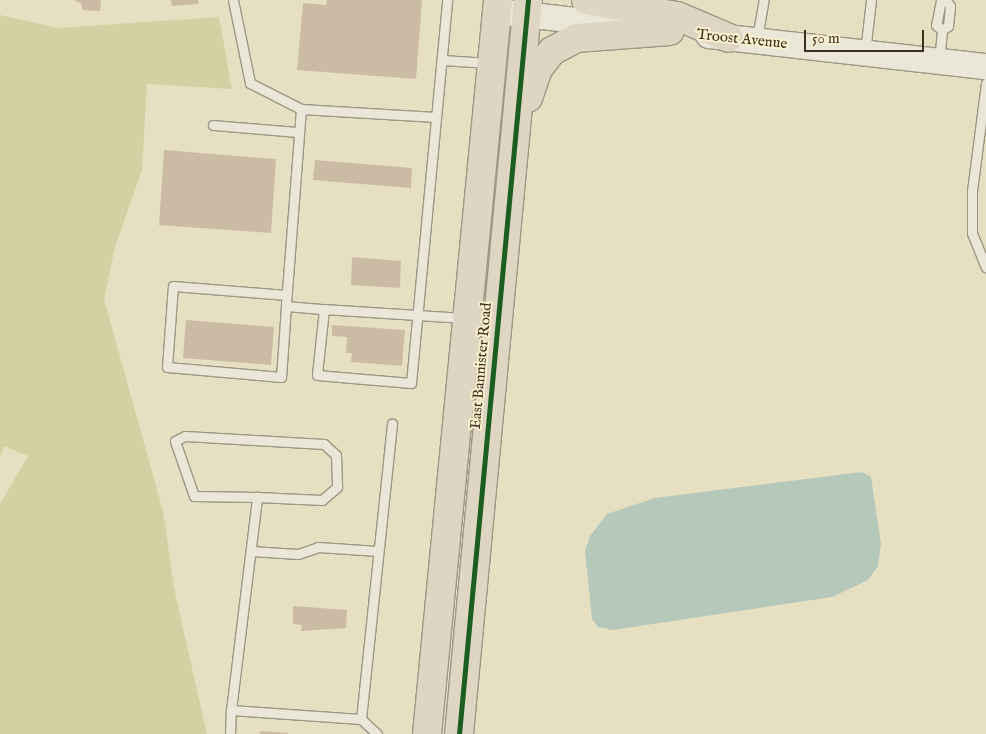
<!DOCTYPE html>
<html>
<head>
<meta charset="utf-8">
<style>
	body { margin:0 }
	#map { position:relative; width:986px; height:734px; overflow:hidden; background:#e7dfc2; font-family:"IM FELL English",serif }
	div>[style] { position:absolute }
	.green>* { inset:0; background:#d2d1a3 }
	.water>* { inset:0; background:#b5c8ba }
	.building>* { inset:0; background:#cbbba5 }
	.roads { filter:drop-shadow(1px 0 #9c9684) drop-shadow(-1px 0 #9c9684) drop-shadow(0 1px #9c9684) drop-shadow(0 -1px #9c9684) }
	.service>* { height:9px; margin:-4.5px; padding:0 4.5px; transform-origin:4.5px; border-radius:4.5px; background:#eae7d8 }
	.secondary>* { height:25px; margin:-12.5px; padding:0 12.5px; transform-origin:12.5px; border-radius:12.5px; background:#eae7d8 }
	.primary>* { height:28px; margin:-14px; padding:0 14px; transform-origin:14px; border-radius:14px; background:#ded6c3 }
	.cycleway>* { height:5px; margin:-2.5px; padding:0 2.5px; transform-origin:2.5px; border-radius:2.5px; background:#1b5e20 }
	span { translate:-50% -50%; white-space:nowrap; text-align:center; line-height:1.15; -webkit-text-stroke:4px #f9f0ce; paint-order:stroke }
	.street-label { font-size:15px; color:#3e301f }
	.scale { position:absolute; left:804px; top:30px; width:120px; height:22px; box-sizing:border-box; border:2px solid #3e301f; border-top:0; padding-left:6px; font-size:15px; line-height:18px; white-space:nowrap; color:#3e301f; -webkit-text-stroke:4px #f9f0ce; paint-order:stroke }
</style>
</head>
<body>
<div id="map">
	<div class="green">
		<i style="clip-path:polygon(0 15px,58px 28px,219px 17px,232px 89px,147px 84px,142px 170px,115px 247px,104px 299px,163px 511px,174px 588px,207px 734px,0 734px,0 504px,28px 456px,4px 446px,0 457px)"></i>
	</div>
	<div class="water">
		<i style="clip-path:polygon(862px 472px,871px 477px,881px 544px,878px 566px,868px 580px,832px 597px,613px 630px,598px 627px,592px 619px,585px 551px,590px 536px,607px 514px,655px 498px)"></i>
	</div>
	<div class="building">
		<i style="clip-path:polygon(74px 0,101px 0,100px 11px,82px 10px,82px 4px)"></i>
		<i style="clip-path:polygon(171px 0,198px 0,198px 4px,172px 6px)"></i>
		<i style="clip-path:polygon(327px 0,422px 0,416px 79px,297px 70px,303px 3px,326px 5px)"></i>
		<i style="clip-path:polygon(164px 150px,276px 159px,271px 233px,159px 225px)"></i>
		<i style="clip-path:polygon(315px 160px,412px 168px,411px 188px,313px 180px)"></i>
		<i style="clip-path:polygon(352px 257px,401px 261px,400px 288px,351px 285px)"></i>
		<i style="clip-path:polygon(186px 320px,274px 327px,271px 365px,183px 358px)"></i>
		<i style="clip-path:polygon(332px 325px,405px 330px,402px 366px,351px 362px,352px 353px,346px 353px,347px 337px,332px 336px)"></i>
		<i style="clip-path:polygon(293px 606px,347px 610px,346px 628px,301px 631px,302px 625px,293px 624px)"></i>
		<i style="clip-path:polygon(260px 731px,288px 733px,288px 734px,260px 734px)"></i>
	</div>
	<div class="roads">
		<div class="service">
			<i style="left:233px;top:0;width:85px;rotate:78.4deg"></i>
			<i style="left:250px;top:83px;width:57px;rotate:27deg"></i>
			<i style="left:301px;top:109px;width:135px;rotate:3.4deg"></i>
			<i style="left:941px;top:0;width:25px;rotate:101deg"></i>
			<i style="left:936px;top:25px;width:8px;rotate:40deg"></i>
			<i style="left:757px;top:38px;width:39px;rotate:-80deg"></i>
			<i style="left:865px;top:52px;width:52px;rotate:-83.4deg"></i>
			<i style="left:442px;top:60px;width:47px;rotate:3.7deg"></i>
			<i style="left:939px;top:60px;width:30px;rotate:-84deg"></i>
			<i style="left:942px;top:30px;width:7px;rotate:-34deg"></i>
			<i style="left:948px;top:26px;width:20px;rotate:-84deg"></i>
			<i style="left:950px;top:6px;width:7px;rotate:-124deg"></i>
			<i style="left:986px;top:83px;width:109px;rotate:97.4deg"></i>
			<i style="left:972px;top:191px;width:42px;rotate:90deg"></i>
			<i style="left:972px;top:233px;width:37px;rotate:68deg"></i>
			<i style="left:301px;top:109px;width:198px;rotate:94.4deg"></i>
			<i style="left:286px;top:306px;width:38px;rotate:5deg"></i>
			<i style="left:324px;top:309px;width:66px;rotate:96.1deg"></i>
			<i style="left:317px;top:375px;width:94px;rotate:4.9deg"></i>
			<i style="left:411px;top:383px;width:385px;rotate:-84.6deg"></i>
			<i style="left:213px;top:125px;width:86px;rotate:4.7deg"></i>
			<i style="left:286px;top:306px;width:71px;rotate:94deg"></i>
			<i style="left:281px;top:377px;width:114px;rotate:-175deg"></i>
			<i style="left:167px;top:367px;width:81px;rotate:-85.8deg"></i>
			<i style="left:173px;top:286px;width:114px;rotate:4.5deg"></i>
			<i style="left:324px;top:309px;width:171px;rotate:3.7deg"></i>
			<i style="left:251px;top:551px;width:47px;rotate:3.7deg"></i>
			<i style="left:298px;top:554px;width:21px;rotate:-19deg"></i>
			<i style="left:318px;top:547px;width:60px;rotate:3.8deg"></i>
			<i style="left:231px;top:710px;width:215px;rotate:-83deg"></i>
			<i style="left:257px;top:497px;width:63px;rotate:-179.1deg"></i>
			<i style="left:194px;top:496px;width:58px;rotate:-109.1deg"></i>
			<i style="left:175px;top:441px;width:11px;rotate:-27deg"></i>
			<i style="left:185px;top:436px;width:139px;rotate:3.3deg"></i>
			<i style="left:324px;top:444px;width:16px;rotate:43deg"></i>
			<i style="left:336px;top:455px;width:32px;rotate:88deg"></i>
			<i style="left:337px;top:487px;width:20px;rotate:139deg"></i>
			<i style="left:322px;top:500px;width:65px;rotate:-177.4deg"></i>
			<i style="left:361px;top:719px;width:297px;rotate:-84deg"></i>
			<i style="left:230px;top:734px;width:24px;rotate:-88deg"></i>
			<i style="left:231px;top:710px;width:130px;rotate:4deg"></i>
			<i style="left:361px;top:719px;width:22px;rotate:43deg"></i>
		</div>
		<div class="secondary">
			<i style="left:497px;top:11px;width:133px;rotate:6.5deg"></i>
			<i style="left:708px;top:35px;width:280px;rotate:6.4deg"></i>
		</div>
		<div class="primary">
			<i style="left:586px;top:0;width:92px;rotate:10deg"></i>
			<i style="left:677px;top:16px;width:56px;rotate:22.9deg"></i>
			<i style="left:528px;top:98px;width:31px;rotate:-71deg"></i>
			<i style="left:538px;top:69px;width:23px;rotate:-52deg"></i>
			<i style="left:552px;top:51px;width:27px;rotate:-28deg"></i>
			<i style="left:576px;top:38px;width:94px;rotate:-4.3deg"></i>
			<i style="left:427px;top:734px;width:737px;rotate:-84.47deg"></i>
			<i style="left:459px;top:734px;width:737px;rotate:-84.63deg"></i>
		</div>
	</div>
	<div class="cycleway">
		<i style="left:459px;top:734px;width:737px;rotate:-84.63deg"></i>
	</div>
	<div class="street-label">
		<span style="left:742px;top:39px;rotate:6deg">Troost Avenue</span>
		<span style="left:481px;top:366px;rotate:-85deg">East Bannister Road</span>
	</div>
	<div class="scale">50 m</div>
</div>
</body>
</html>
